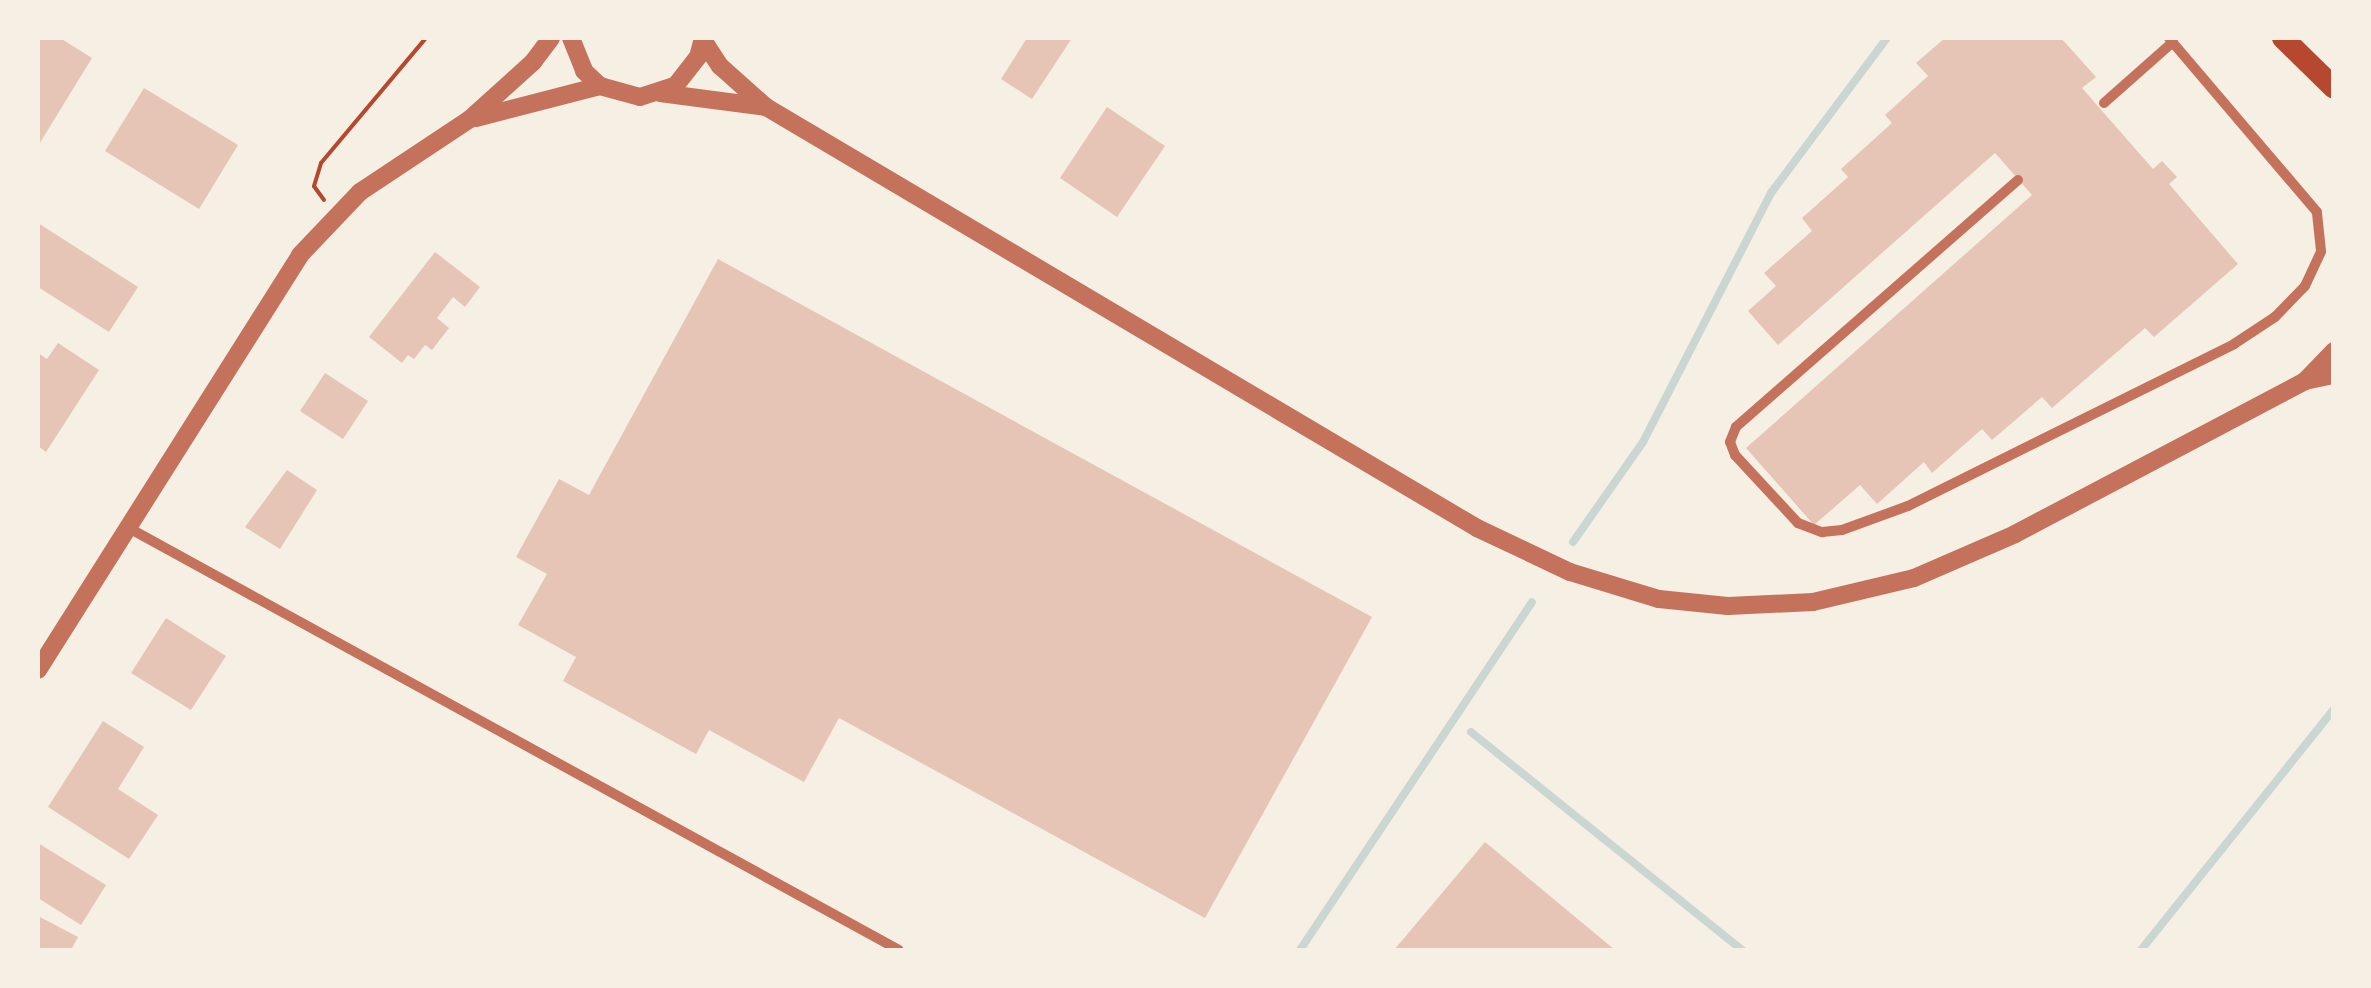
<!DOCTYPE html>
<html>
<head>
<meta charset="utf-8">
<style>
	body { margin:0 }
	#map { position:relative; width:2371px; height:988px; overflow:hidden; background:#f6efe4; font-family:"Fira Sans",sans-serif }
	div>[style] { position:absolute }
	.stream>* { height:8px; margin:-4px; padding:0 4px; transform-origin:4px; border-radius:4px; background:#c9d6d2 }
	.building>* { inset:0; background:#e6c5b7 }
	.path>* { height:4px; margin:-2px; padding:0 2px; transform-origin:2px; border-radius:2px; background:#b5482f }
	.minor>* { height:10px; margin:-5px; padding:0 5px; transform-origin:5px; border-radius:5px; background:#c5725c }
	.tertiary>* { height:18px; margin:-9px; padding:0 9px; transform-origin:9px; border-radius:9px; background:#c5725c }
	.primary>* { height:22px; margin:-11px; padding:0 11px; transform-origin:11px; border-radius:11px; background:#b5482f }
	span { translate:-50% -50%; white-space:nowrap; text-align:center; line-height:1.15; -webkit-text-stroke:9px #f6efe4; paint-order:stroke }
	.frame { position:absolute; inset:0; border:40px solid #f6efe4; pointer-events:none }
</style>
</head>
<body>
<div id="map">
	<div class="stream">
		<i style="left:1573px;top:542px;width:122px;rotate:-55deg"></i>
		<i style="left:1643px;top:442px;width:280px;rotate:-62.8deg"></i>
		<i style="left:1771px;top:193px;width:194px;rotate:-53.2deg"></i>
		<i style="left:1471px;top:732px;width:348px;rotate:38.8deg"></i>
		<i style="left:1300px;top:950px;width:418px;rotate:-56.3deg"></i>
		<i style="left:2141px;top:950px;width:309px;rotate:-51.3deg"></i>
	</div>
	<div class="building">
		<i style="clip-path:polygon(38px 38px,60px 38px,92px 58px,38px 146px)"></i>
		<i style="clip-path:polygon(1027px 38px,1072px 38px,1032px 99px,1001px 79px)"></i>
		<i style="clip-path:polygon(1945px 38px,2061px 38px,2096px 77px,2082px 88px,2153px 169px,2162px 161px,2177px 177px,2169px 184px,2238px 264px,2154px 337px,2145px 328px,2052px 408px,2042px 397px,1992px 440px,1982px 429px,1932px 473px,1924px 462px,1877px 504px,1860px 485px,1814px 525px,1746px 448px,2032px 195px,1995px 153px,1778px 345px,1748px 311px,1776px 286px,1764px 273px,1812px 231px,1802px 218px,1848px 177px,1841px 169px,1892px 123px,1885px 115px,1928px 76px,1916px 63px)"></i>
		<i style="clip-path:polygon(144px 88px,238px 145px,199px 209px,105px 151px)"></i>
		<i style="clip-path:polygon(1107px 107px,1165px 146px,1117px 217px,1060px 178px)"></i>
		<i style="clip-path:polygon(38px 223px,138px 287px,109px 332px,38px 287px)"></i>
		<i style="clip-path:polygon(435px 252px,480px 287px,465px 307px,453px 297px,437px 318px,449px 328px,432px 350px,425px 345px,414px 359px,408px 355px,402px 363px,369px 337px)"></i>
		<i style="clip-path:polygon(718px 259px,1372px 617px,1205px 918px,839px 718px,804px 782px,709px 730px,696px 754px,563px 681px,576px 657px,518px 625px,547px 574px,516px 557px,559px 479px,589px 495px)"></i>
		<i style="clip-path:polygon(58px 343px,99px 370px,46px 452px,38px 446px,38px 353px,47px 359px)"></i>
		<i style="clip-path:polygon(325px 373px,368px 401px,343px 439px,300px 411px)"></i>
		<i style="clip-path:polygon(287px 470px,317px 490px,280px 549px,245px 527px)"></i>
		<i style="clip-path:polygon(166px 618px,226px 656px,191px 710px,131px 673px)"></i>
		<i style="clip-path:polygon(103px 721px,144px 747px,118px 789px,158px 815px,129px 859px,48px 807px)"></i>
		<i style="clip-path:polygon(1485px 842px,1615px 950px,1394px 950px)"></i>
		<i style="clip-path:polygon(38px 843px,106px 885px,81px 925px,38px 898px)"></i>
		<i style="clip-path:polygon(38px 916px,78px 937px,71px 950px,38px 950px)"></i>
	</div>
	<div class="path">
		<i style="left:324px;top:200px;width:17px;rotate:-126deg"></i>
		<i style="left:314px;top:186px;width:24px;rotate:-73deg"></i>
		<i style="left:321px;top:163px;width:163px;rotate:-50deg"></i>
	</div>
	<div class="minor">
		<i style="left:2104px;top:103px;width:92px;rotate:-41.5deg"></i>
		<i style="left:2018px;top:180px;width:375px;rotate:138.8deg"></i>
		<i style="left:1736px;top:427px;width:16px;rotate:112deg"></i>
		<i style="left:1730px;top:442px;width:14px;rotate:69deg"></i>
		<i style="left:1735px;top:455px;width:93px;rotate:47.2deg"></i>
		<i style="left:1798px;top:523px;width:26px;rotate:21deg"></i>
		<i style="left:1822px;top:532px;width:20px;rotate:-6deg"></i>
		<i style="left:1842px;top:530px;width:70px;rotate:-20deg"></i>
		<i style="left:1908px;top:506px;width:364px;rotate:-26.4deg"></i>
		<i style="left:2234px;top:344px;width:49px;rotate:-33.4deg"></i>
		<i style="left:2275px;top:317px;width:43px;rotate:-45.9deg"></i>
		<i style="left:2305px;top:286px;width:38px;rotate:-65deg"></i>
		<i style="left:2321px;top:251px;width:39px;rotate:-96deg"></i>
		<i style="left:2317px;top:212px;width:228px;rotate:-130.4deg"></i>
		<i style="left:127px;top:527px;width:880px;rotate:28.72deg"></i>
	</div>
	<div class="tertiary">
		<i style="left:571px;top:38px;width:35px;rotate:68deg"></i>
		<i style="left:584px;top:71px;width:22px;rotate:43deg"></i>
		<i style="left:600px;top:86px;width:41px;rotate:15.4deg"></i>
		<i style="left:640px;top:97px;width:38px;rotate:-18deg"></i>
		<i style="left:676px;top:85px;width:36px;rotate:-52deg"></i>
		<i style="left:698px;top:57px;width:20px;rotate:-75deg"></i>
		<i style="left:703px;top:40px;width:31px;rotate:57deg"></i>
		<i style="left:720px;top:66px;width:62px;rotate:41.7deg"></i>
		<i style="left:766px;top:107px;width:826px;rotate:30.63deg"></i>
		<i style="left:1477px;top:528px;width:103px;rotate:25.3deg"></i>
		<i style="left:1570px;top:572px;width:93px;rotate:16.9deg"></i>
		<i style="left:1659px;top:599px;width:69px;rotate:5.8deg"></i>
		<i style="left:1728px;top:606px;width:85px;rotate:-2.7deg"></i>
		<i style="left:1813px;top:602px;width:104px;rotate:-13.4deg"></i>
		<i style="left:1914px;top:578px;width:110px;rotate:-23.5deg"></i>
		<i style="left:2015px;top:534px;width:328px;rotate:-27.8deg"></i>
		<i style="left:2305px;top:381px;width:30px;rotate:-12deg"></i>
		<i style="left:660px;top:93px;width:107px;rotate:7.5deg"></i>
		<i style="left:476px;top:118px;width:128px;rotate:-14.5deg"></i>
		<i style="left:2305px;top:381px;width:42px;rotate:-46deg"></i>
		<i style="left:38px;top:670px;width:491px;rotate:-57.7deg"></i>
		<i style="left:300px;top:255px;width:87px;rotate:-46.4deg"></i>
		<i style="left:360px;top:192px;width:132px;rotate:-33.6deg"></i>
		<i style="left:470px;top:119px;width:85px;rotate:-42.1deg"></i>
		<i style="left:533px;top:62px;width:30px;rotate:-53deg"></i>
	</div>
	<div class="primary">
		<i style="left:2283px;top:38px;width:71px;rotate:44.4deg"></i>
	</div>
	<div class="frame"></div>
</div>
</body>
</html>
